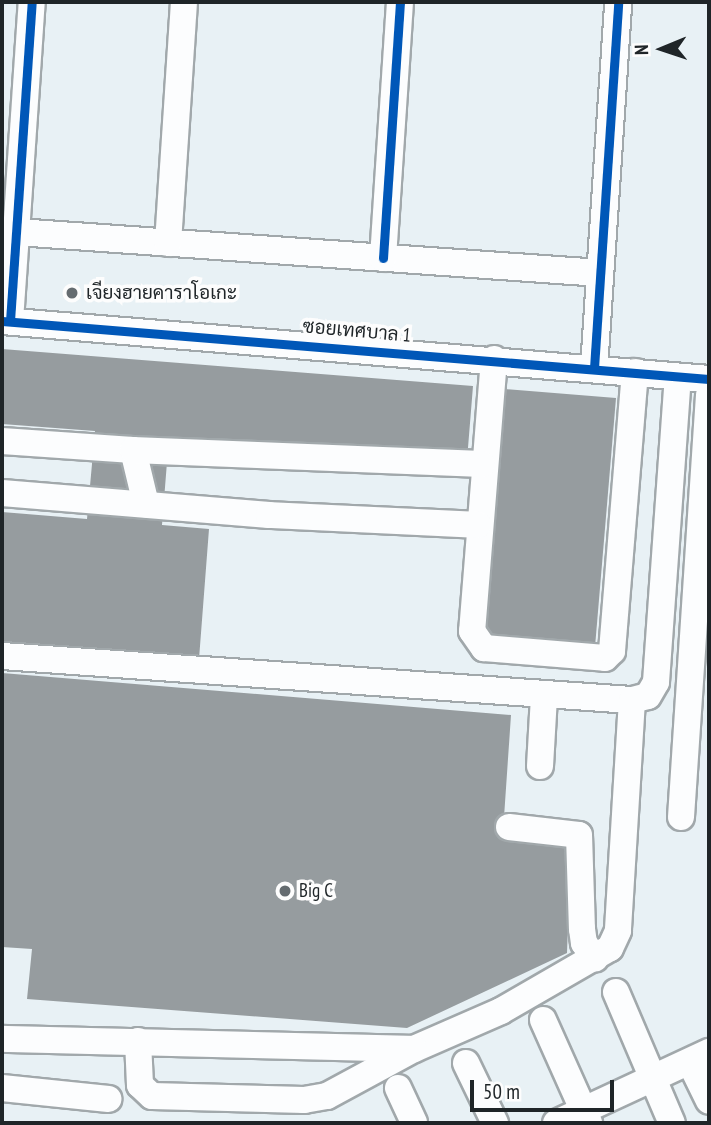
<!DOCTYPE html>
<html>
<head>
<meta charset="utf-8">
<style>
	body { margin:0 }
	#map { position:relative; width:711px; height:1125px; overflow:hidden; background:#e8f1f5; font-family:"PT Sans Narrow",Sarabun,sans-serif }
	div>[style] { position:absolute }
	.building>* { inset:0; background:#969c9f }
	.roads { filter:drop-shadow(2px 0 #a1a8ab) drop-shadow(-2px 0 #a1a8ab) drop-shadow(0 2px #a1a8ab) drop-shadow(0 -2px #a1a8ab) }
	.minor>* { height:26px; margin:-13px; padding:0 13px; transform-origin:13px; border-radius:13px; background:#fcfdfe }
	.cycleway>* { height:9px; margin:-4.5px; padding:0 4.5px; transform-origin:4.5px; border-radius:4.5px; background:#0057b8 }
	.dots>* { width:19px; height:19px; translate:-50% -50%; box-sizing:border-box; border:4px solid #fdfdfd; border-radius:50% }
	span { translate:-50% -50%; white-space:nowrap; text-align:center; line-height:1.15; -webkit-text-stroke:7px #fdfdfd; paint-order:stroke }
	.poi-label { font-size:19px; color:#1f2528 }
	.left { translate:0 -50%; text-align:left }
	.street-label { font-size:19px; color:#1f2528 }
	.frame { position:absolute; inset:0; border:4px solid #1f2528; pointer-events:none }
	.north { position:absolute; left:627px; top:14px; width:70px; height:70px; -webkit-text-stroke:5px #fdfdfd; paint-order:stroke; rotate:268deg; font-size:19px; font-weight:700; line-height:28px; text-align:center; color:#1f2528 }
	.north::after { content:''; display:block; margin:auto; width:24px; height:32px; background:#1f2528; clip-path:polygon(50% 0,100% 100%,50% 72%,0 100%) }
	.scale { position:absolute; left:470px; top:1080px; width:144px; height:32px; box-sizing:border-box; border:4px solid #1f2528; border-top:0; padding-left:9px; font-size:21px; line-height:24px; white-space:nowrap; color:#1f2528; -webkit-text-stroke:5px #fdfdfd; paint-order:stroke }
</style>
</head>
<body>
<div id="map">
	<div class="building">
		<i style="clip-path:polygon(2px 349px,473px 386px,467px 460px,169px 437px,162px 525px,209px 529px,199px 659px,2px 645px,2px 512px,87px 519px,95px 431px,2px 424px)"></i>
		<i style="clip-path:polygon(505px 389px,616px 398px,595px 647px,484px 637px)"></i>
		<i style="clip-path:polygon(2px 673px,511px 715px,503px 832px,571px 836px,567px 953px,407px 1028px,27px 999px,32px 949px,2px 947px)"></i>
	</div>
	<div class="roads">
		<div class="minor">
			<i style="left:17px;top:232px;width:584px;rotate:4.02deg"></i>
			<i style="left:168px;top:243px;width:242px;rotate:-86.2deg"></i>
			<i style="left:383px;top:258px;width:257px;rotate:-86.2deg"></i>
			<i style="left:2px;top:321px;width:709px;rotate:4.69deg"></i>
			<i style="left:10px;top:321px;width:320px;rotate:-86.1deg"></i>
			<i style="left:494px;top:359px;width:273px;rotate:94.6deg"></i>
			<i style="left:472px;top:631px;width:21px;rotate:55deg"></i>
			<i style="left:484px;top:648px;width:121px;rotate:4.7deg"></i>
			<i style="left:605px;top:658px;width:10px;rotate:-45deg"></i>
			<i style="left:612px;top:651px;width:280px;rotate:-85.3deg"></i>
			<i style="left:594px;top:368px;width:367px;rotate:-86.2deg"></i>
			<i style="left:2px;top:441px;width:131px;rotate:3.9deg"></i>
			<i style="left:133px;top:450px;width:56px;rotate:76.5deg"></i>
			<i style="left:133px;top:450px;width:349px;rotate:2.3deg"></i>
			<i style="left:2px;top:493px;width:268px;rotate:4.7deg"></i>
			<i style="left:269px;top:515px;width:209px;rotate:2.7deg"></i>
			<i style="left:2px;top:656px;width:632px;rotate:4deg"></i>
			<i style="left:632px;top:700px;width:231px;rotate:93.5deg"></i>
			<i style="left:618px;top:931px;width:19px;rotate:115deg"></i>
			<i style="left:610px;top:948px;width:126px;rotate:150deg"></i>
			<i style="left:501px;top:1011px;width:95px;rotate:156.4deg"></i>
			<i style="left:414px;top:1049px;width:412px;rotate:-178.6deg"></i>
			<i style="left:632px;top:700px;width:16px;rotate:-14deg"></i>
			<i style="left:648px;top:696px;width:16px;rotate:-60deg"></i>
			<i style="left:656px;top:682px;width:306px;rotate:-85.9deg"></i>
			<i style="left:540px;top:766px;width:70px;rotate:-86.7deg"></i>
			<i style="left:681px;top:817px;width:423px;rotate:-86.2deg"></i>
			<i style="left:509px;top:827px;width:70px;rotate:6.5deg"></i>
			<i style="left:579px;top:835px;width:94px;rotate:88.2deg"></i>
			<i style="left:582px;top:929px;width:14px;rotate:82deg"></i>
			<i style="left:584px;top:943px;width:19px;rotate:54deg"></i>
			<i style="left:616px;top:992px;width:142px;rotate:66.9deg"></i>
			<i style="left:543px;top:1020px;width:113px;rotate:65.9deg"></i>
			<i style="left:138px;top:1041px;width:44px;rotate:87.4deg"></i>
			<i style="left:140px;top:1085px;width:16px;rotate:43deg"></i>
			<i style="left:152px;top:1096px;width:152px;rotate:1.5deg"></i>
			<i style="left:304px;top:1100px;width:23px;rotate:-10deg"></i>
			<i style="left:327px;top:1096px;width:97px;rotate:-28.4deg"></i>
			<i style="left:690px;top:1062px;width:43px;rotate:64deg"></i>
			<i style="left:466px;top:1063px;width:67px;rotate:64.2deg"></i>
			<i style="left:2px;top:1088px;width:107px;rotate:5.9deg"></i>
			<i style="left:398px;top:1088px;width:38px;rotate:65deg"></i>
			<i style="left:556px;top:1123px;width:169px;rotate:-24.9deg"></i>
		</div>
	</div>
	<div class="cycleway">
		<i style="left:383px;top:258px;width:257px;rotate:-86.2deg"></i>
		<i style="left:2px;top:321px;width:709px;rotate:4.69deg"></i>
		<i style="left:10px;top:321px;width:320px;rotate:-86.1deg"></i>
		<i style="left:594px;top:368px;width:367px;rotate:-86.2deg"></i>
	</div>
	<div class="dots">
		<i style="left:72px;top:293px;background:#656c70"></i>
		<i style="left:285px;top:891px;background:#656c70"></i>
	</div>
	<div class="poi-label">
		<span class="left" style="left:86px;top:293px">เจียงฮายคาราโอเกะ</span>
		<span class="left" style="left:299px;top:891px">Big C</span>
	</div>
	<div class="street-label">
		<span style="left:357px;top:331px;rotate:5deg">ซอยเทศบาล 1</span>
	</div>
	<div class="frame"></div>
	<div class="north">N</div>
	<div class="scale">50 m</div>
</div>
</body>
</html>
